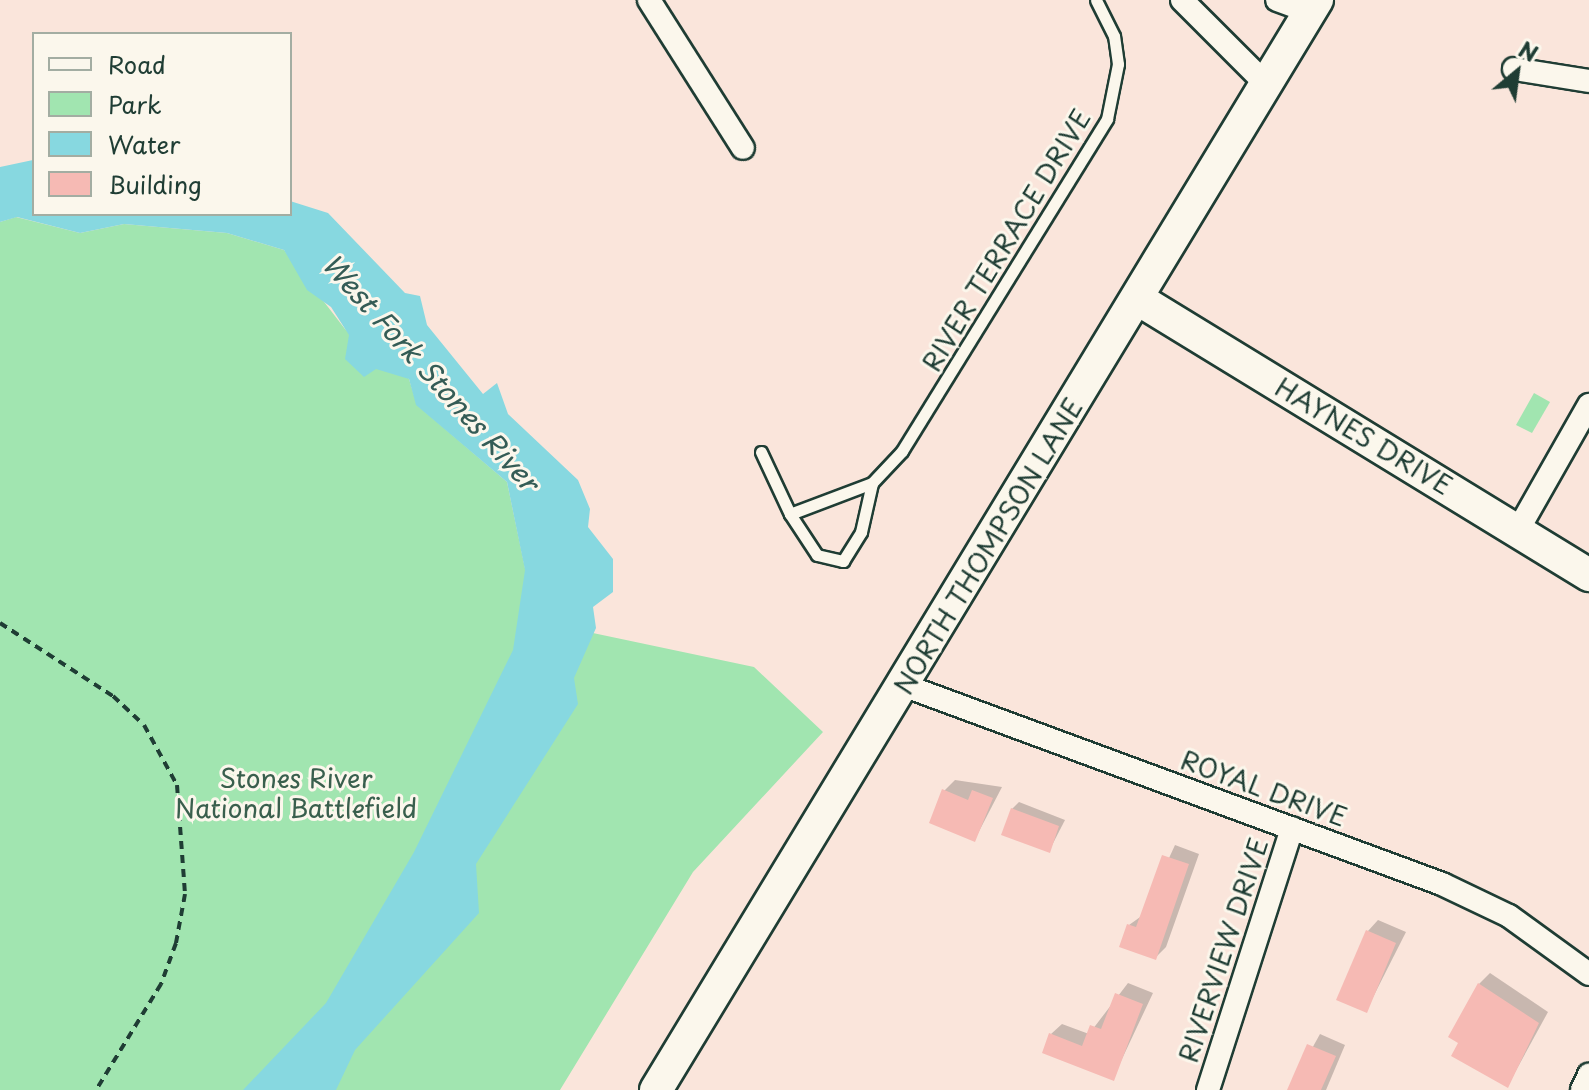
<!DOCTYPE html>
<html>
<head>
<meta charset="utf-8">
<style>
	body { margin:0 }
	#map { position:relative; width:1589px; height:1090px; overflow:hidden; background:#fae5db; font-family:"Playpen Sans",sans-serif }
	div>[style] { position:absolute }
	.green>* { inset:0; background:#a1e5b0 }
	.water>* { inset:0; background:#87d8e0 }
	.shadow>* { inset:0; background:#0003 }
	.building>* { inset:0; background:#f6bab4 }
	.path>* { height:4px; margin-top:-2px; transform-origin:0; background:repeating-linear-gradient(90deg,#1f3d34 0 8px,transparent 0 14px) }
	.roads { filter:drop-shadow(2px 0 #1f3d34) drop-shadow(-2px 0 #1f3d34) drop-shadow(0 2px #1f3d34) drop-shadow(0 -2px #1f3d34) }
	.lane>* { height:11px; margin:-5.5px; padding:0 5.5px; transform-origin:5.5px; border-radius:5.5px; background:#fbf7ec }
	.street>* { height:22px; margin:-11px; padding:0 11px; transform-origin:11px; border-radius:11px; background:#fbf7ec }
	.secondary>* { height:32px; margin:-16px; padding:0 16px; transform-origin:16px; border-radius:16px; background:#fbf7ec }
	span { translate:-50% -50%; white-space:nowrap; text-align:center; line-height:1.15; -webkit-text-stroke:6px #fbf7ec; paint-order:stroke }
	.street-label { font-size:26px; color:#1f3d34 }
	.park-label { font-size:26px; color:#395f4d }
	.water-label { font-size:28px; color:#345c56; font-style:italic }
	.legend { position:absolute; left:32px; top:32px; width:260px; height:184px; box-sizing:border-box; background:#fbf7ec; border:2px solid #a3ada2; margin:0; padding:10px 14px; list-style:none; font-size:24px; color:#1f3d34 }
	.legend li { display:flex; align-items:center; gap:16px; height:40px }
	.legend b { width:40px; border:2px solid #a3ada2 }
	.north { position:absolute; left:1477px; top:32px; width:80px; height:80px; -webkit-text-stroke:6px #fbf7ec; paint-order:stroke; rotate:29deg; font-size:22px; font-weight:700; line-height:32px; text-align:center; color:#1f3d34 }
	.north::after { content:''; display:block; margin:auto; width:28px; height:36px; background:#1f3d34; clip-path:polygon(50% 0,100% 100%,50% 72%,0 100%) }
</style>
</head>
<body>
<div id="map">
	<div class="green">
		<i style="clip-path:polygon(16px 217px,80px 233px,124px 224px,227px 233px,284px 250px,345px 329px,409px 379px,417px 405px,507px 482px,536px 621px,754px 667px,823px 732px,693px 872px,560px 1090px,0 1090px,0 222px)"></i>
		<i style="clip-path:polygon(1534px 393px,1550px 402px,1532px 433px,1516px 425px)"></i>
	</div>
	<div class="water">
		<i style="clip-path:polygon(33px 160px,34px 214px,290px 214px,290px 201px,328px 213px,405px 293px,420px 296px,427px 325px,483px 394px,497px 383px,508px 414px,578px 480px,590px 509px,588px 527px,613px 559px,613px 592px,593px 607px,596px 628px,574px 678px,578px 704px,476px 864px,479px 913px,355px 1050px,336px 1090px,243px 1090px,326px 1003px,414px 852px,513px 650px,525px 570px,507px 482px,416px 405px,409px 379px,376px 369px,364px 377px,345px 359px,349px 335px,331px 307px,307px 290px,284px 250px,227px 233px,124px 224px,80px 233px,17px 217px,0 222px,0 167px)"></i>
	</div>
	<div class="shadow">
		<i style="clip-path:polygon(955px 780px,1002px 787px,975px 839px,944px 791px)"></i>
		<i style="clip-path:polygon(1019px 802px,1065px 820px,1049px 851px,1012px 809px)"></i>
		<i style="clip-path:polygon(1175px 845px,1199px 854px,1166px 947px,1155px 958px,1129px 925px,1143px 915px)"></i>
		<i style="clip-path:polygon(1378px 920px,1406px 932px,1366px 1011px,1368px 931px)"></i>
		<i style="clip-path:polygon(1490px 973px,1548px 1012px,1508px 1085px,1479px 984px)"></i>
		<i style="clip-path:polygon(1128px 983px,1153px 993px,1113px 1078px,1051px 1034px,1062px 1024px,1089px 1034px)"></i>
		<i style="clip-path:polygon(1320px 1034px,1345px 1045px,1326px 1090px,1289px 1090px)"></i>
	</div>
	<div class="building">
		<i style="clip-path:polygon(942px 789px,968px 800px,972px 790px,993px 798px,975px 842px,929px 823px)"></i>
		<i style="clip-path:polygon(1011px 808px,1059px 826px,1050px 853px,1001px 835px)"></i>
		<i style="clip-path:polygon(1162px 855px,1189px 864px,1156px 960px,1119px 947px,1127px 924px,1136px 927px)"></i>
		<i style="clip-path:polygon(1366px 930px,1396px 943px,1367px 1013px,1336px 1000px)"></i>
		<i style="clip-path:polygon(1478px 983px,1539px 1023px,1508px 1088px,1451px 1056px,1458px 1043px,1448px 1037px)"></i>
		<i style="clip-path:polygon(1115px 993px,1143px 1004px,1114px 1081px,1042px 1053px,1049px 1033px,1082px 1046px,1090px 1025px,1101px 1029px)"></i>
		<i style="clip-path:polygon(1307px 1044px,1336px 1056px,1321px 1090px,1287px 1090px)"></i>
	</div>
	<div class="path">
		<i style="left:0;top:623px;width:135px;rotate:32.9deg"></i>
		<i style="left:113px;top:696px;width:42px;rotate:43.1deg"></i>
		<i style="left:144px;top:725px;width:68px;rotate:61.2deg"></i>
		<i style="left:177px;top:785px;width:109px;rotate:85.8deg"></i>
		<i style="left:185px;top:894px;width:50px;rotate:100.4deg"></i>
		<i style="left:176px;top:943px;width:44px;rotate:110.1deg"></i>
		<i style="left:161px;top:984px;width:124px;rotate:121.5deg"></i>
	</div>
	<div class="roads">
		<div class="lane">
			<i style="left:761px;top:452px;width:68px;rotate:64.9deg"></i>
			<i style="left:790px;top:514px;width:88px;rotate:-20.7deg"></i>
			<i style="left:872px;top:483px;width:44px;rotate:-46.8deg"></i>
			<i style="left:902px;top:451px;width:390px;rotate:-58.3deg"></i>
			<i style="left:1107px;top:119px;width:56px;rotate:-78.7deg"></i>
			<i style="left:1118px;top:64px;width:28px;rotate:-98deg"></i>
			<i style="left:1114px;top:36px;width:40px;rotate:-116.6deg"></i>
			<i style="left:790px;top:514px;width:49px;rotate:56.6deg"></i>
			<i style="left:817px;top:555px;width:27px;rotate:13deg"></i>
			<i style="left:843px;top:561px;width:34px;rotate:-58deg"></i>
			<i style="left:861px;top:532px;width:50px;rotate:-77.3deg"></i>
		</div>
		<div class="street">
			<i style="left:649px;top:0;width:175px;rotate:57.6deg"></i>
			<i style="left:1182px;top:0;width:119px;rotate:45deg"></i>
			<i style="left:1277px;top:0;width:35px;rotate:20deg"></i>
			<i style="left:1514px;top:69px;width:76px;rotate:9.1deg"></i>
			<i style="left:1518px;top:530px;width:144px;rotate:-60.4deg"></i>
			<i style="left:903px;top:685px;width:575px;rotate:20.26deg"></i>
			<i style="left:1442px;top:884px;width:74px;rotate:25.5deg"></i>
			<i style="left:1509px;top:916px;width:99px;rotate:35.9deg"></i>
			<i style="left:1208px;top:1090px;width:275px;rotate:-72.2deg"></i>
			<i style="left:1582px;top:1090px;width:17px;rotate:-65deg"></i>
		</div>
		<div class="secondary">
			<i style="left:1138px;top:299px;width:529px;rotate:31.47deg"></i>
			<i style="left:656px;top:1090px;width:1275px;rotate:-58.77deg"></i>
		</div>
	</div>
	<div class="street-label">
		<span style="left:1006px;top:240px;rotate:-59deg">RIVER TERRACE DRIVE</span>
		<span style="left:1364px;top:436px;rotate:31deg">HAYNES DRIVE</span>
		<span style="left:988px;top:546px;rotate:-59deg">NORTH THOMPSON LANE</span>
		<span style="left:1264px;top:788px;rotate:20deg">ROYAL DRIVE</span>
		<span style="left:1223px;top:950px;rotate:-72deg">RIVERVIEW DRIVE</span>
	</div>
	<div class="park-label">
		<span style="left:296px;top:793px">Stones River<br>National Battlefield</span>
	</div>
	<div class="water-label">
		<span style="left:431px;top:372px;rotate:48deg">West Fork Stones River</span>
	</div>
	<ul class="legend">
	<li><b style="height:10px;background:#fbf7ec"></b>Road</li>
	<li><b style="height:22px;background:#a1e5b0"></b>Park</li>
	<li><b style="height:22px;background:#87d8e0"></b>Water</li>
	<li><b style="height:22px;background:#f6bab4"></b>Building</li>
	</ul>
	<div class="north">N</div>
</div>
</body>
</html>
